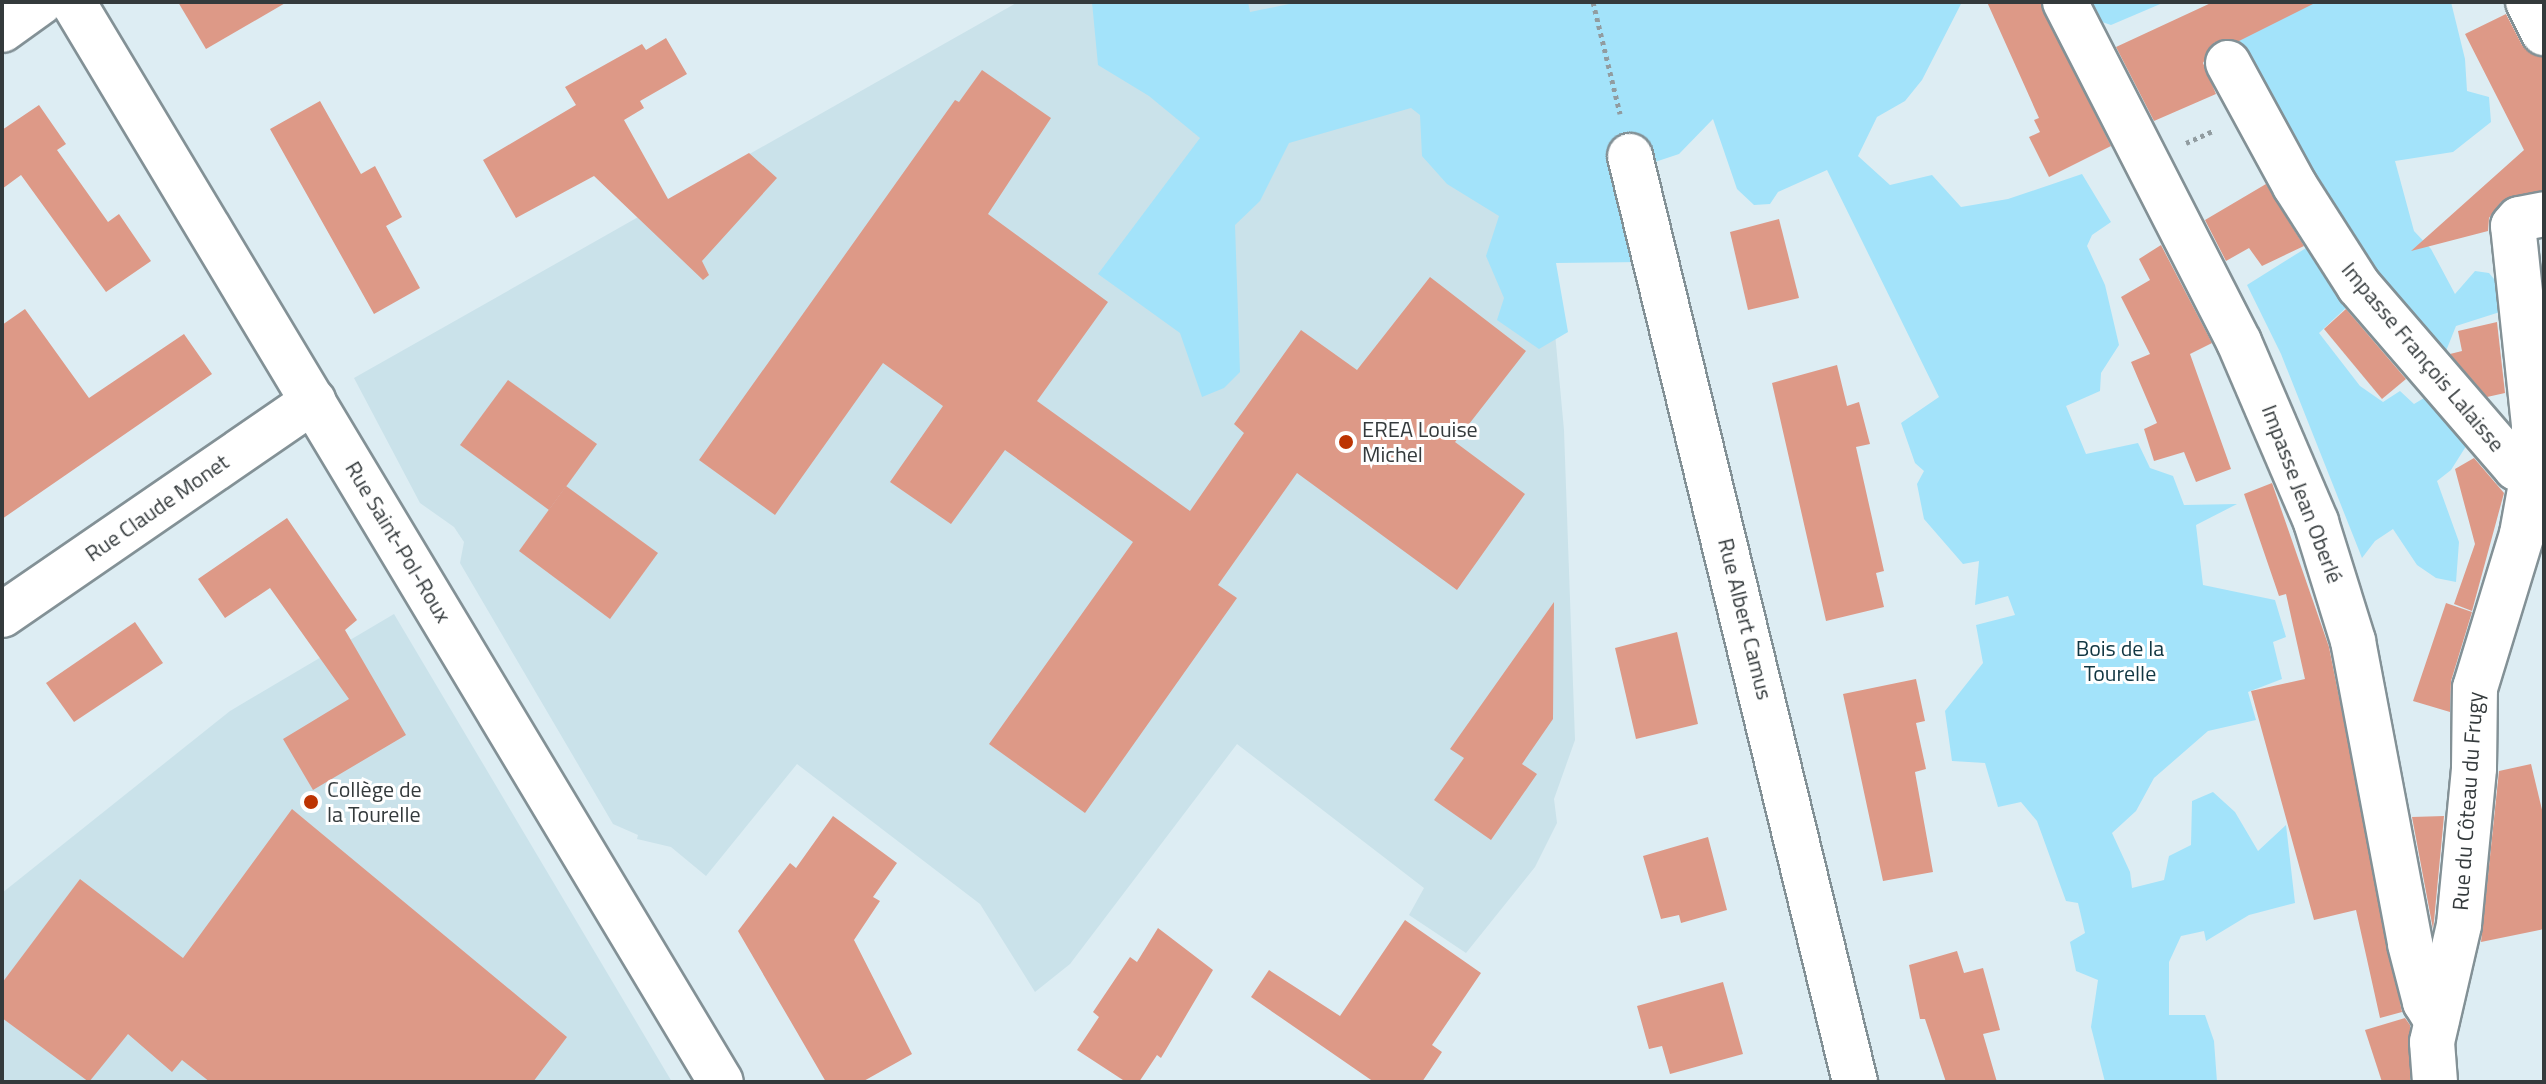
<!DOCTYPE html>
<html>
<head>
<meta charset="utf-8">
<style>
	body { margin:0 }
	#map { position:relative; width:2546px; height:1084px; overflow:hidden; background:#ddedf3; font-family:"Titillium Web",sans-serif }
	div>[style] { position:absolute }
	.built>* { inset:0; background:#cae2ea }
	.green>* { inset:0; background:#a3e3fa }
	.building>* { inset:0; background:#dd9987 }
	.path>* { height:5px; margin-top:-2.5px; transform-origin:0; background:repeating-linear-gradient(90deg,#919ca0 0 4px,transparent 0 8px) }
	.roads { filter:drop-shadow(2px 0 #839196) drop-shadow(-2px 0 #839196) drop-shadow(0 2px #839196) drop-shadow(0 -2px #839196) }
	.minor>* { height:44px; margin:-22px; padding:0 22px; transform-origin:22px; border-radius:22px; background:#fff }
	.dots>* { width:22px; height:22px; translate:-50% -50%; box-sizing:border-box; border:4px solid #fff; border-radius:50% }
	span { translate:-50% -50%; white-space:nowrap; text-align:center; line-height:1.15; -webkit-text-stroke:6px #fff; paint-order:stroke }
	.street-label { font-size:22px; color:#343a3c }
	.poi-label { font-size:22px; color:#343a3c }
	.left { translate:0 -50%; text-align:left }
	.park-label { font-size:22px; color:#113642 }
	.frame { position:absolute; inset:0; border:4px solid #343a3c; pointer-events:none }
</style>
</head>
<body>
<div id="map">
	<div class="built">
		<i style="clip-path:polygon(1018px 2px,1518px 2px,1536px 129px,1564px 430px,1575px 740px,1554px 799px,1557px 823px,1535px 867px,1466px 953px,1409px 915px,1424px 888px,1237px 744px,1070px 964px,1035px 992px,980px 904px,797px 764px,706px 876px,671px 847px,637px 839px,638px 835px,613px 824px,460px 563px,464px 542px,454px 527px,420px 503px,354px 378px)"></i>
		<i style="clip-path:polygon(394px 614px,672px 1082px,2px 1082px,2px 893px,230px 711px)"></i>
	</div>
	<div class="green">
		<i style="clip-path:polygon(1092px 2px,1248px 2px,1250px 12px,1299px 2px,1962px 2px,1922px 80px,1905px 101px,1877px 117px,1858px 156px,1890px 185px,1932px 175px,1961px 207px,2008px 199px,2082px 174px,2111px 222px,2092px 235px,2087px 246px,2105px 285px,2119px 345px,2101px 373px,2100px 391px,2066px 406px,2086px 454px,2138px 443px,2150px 468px,2173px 476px,2184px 505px,2237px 504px,2196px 525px,2203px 585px,2275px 600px,2286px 637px,2273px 642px,2282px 679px,2248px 692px,2256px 720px,2208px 731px,2154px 778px,2136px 811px,2112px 833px,2130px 872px,2132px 888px,2164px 880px,2169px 856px,2191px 845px,2192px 801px,2213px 792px,2235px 812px,2258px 851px,2286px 825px,2295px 903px,2249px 915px,2206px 941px,2204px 931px,2181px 936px,2169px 962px,2169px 1015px,2205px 1015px,2214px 1041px,2217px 1082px,2105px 1082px,2091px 1027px,2098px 980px,2076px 971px,2070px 942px,2085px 933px,2078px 903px,2066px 901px,2037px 821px,2021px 802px,1998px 807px,1985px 763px,1952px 761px,1945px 711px,1983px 663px,1976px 625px,2015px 615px,2008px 596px,1975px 605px,1979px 561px,1963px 564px,1924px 519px,1917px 484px,1924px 471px,1915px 463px,1901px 423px,1939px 397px,1827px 170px,1778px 192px,1770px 204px,1754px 205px,1737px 189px,1713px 119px,1679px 154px,1634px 169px,1643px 262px,1556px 263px,1568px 332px,1539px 349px,1497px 320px,1504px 298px,1486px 256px,1499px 216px,1447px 184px,1422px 156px,1420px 115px,1411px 108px,1289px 143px,1260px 201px,1235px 225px,1240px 372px,1224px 388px,1202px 397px,1180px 333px,1098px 274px,1200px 138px,1149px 96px,1098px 65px)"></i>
		<i style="clip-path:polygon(2082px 2px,2165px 2px,2111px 25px,2093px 19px)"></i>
		<i style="clip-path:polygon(2211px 2px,2451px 2px,2465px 59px,2467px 91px,2489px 97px,2491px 122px,2453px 152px,2395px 161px,2414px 231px,2431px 249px,2455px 294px,2475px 271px,2489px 273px,2499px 285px,2503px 311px,2456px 326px,2444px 356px,2366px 289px,2319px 333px,2360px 386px,2383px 402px,2400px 391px,2414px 404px,2434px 392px,2475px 432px,2451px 470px,2437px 481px,2459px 542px,2456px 582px,2436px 578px,2417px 565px,2393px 529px,2375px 541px,2362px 558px,2281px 354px,2247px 285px,2314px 243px,2260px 94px)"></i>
	</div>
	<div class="building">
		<i style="clip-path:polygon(178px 2px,287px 2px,206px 49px)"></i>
		<i style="clip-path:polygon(1987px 2px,2040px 2px,2111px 146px,2049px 177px,2029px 137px,2040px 132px,2034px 120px,2039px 118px)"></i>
		<i style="clip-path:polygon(2213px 2px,2317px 2px,2239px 41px,2215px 42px,2203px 63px,2216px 94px,2154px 121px,2116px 47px)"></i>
		<i style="clip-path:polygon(2506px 14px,2522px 45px,2544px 58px,2544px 190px,2501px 202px,2489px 218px,2488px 231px,2411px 251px,2524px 150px,2465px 34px)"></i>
		<i style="clip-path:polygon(666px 38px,687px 74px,640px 101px,644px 108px,624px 120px,668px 199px,749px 153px,777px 178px,702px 261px,709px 275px,703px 280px,594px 176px,516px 218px,483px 160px,576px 105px,565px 87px,642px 44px,646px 50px)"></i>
		<i style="clip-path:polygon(982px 70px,1051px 118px,988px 214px,1108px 302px,1037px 401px,1190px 511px,1244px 433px,1234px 424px,1301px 330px,1357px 370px,1430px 277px,1526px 351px,1455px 442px,1525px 494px,1457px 590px,1297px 473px,1218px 585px,1237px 598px,1085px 813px,989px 744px,1133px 542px,1005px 450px,951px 524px,890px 482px,943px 406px,883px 363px,775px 515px,699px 460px,955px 100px,959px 102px)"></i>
		<i style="clip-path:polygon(320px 101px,361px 174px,375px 166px,402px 217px,386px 226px,420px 288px,374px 314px,270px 129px)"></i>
		<i style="clip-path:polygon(39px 105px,66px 144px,57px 150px,108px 222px,119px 214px,151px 261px,106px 292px,21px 175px,2px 189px,2px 130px)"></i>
		<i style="clip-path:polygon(2266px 184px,2304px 246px,2262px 266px,2249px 248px,2226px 261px,2205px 220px)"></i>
		<i style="clip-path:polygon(1779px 219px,1799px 298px,1748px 310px,1730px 232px)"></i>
		<i style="clip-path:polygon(2161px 245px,2212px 343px,2190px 354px,2231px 469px,2196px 482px,2184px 452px,2154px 461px,2144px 429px,2157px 423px,2131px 362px,2150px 354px,2121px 297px,2150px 280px,2139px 259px)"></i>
		<i style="clip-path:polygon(25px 309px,89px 398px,184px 334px,212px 374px,2px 519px,2px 325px)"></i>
		<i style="clip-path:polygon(2346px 309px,2406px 379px,2382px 399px,2324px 329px)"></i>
		<i style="clip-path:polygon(2497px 322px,2505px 393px,2487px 397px,2450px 354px,2462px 351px,2458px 331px)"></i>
		<i style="clip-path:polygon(1837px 365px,1847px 406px,1859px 402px,1870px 444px,1856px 447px,1884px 571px,1876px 573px,1884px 607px,1826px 621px,1772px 383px)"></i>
		<i style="clip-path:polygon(508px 380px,597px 444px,549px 510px,460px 445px)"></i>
		<i style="clip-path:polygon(2474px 458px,2504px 493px,2472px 611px,2454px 604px,2475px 544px,2455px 469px)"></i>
		<i style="clip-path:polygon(2272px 483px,2329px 647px,2402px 1012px,2380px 1018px,2356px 910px,2314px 920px,2251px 691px,2305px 679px,2286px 594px,2279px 596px,2244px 494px)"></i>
		<i style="clip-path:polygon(566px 486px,658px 553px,610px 619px,519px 551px)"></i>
		<i style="clip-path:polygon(287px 518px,357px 620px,345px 630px,406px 735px,313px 790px,283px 739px,349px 699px,270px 588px,225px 618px,198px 579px)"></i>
		<i style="clip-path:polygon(1554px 602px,1553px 719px,1522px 764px,1537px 774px,1491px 840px,1434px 800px,1464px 758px,1450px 749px)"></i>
		<i style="clip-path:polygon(2446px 603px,2472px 612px,2451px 681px,2450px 712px,2413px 701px)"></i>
		<i style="clip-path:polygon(135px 622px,163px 663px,74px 722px,46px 683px)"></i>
		<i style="clip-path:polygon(1677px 632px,1698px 724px,1636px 739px,1615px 648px)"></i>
		<i style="clip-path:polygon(1916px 679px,1925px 721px,1916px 723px,1926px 769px,1915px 772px,1933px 872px,1883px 881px,1843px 694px)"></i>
		<i style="clip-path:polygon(2531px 764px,2544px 818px,2544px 929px,2481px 942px,2499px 771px)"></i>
		<i style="clip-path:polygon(292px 809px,567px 1037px,533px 1082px,210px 1082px,182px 1060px,172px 1072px,128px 1034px,89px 1082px,2px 1018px,2px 983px,80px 879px,183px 958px)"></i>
		<i style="clip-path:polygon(833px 816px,897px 863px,873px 897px,880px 901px,854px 940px,912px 1054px,862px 1082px,826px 1082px,738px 931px,790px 863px,796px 868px)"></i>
		<i style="clip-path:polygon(2444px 816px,2434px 921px,2433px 929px,2412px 817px)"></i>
		<i style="clip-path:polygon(1708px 837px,1727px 910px,1681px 923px,1679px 915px,1661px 919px,1643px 856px)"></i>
		<i style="clip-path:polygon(1405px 920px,1481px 973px,1432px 1045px,1442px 1052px,1422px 1082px,1374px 1082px,1251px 997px,1269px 970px,1340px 1016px)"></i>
		<i style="clip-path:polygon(1158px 928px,1213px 970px,1161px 1058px,1157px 1055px,1139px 1082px,1126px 1082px,1077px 1050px,1099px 1017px,1093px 1012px,1130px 957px,1137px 962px)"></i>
		<i style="clip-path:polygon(1957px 951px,1964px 973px,1983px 968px,2000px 1030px,1983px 1034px,1997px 1082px,1946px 1082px,1925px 1019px,1920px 1019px,1909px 965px)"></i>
		<i style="clip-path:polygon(1723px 982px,1743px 1054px,1670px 1074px,1662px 1046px,1649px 1049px,1637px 1006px)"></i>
		<i style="clip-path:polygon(2405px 1018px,2410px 1025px,2410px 1082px,2382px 1082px,2365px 1030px)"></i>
	</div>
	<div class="path">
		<i style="left:1593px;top:2px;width:115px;rotate:76.4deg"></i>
		<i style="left:2186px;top:143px;width:30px;rotate:-24deg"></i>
	</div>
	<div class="roads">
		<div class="minor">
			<i style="left:73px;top:2px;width:1259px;rotate:59.04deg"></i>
			<i style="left:2065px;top:2px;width:382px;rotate:62.9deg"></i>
			<i style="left:2239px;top:342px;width:196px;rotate:66.8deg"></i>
			<i style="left:2316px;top:522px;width:125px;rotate:72.7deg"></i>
			<i style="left:2353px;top:641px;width:308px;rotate:79.3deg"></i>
			<i style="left:2410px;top:944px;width:60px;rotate:75.5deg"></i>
			<i style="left:2425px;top:1002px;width:22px;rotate:58deg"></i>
			<i style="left:2528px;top:2px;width:35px;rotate:63deg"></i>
			<i style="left:2px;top:30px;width:48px;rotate:-35.7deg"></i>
			<i style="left:2228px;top:63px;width:140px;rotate:61.4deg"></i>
			<i style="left:2295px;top:186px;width:119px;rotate:57.4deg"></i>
			<i style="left:2359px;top:286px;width:240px;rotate:49.2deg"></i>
			<i style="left:2516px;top:468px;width:18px;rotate:16deg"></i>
			<i style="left:1630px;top:156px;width:953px;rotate:76.34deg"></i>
			<i style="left:2px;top:615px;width:378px;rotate:-34.5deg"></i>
			<i style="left:2435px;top:1082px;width:40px;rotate:-94.3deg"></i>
			<i style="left:2432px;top:1042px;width:120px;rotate:-77deg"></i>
			<i style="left:2459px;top:925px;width:158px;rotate:-84.5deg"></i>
			<i style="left:2474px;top:768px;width:80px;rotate:-89.3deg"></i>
			<i style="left:2475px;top:688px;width:161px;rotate:-73deg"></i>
			<i style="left:2522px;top:534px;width:62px;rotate:-79.8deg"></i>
			<i style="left:2533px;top:473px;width:48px;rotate:-88.8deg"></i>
			<i style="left:2534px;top:425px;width:200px;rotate:-96deg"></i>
			<i style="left:2513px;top:226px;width:9px;rotate:-49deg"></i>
			<i style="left:2519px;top:219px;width:25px;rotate:-11deg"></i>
		</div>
	</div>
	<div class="dots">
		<i style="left:1346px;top:442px;background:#bc3403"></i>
		<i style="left:311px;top:802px;background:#bc3403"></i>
	</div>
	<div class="street-label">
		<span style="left:2423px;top:357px;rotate:50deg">Impasse François Lalaisse</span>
		<span style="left:2302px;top:494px;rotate:69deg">Impasse Jean Oberlé</span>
		<span style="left:157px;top:508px;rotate:-35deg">Rue Claude Monet</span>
		<span style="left:398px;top:542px;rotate:59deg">Rue Saint-Pol-Roux</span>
		<span style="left:1745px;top:619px;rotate:76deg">Rue Albert Camus</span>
		<span style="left:2468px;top:801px;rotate:-86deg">Rue du Côteau du Frugy</span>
	</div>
	<div class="poi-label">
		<span class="left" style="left:1362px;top:442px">EREA Louise<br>Michel</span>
		<span class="left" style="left:327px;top:802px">Collège de<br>la Tourelle</span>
	</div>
	<div class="park-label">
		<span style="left:2120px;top:661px">Bois de la<br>Tourelle</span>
	</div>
	<div class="frame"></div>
</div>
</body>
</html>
